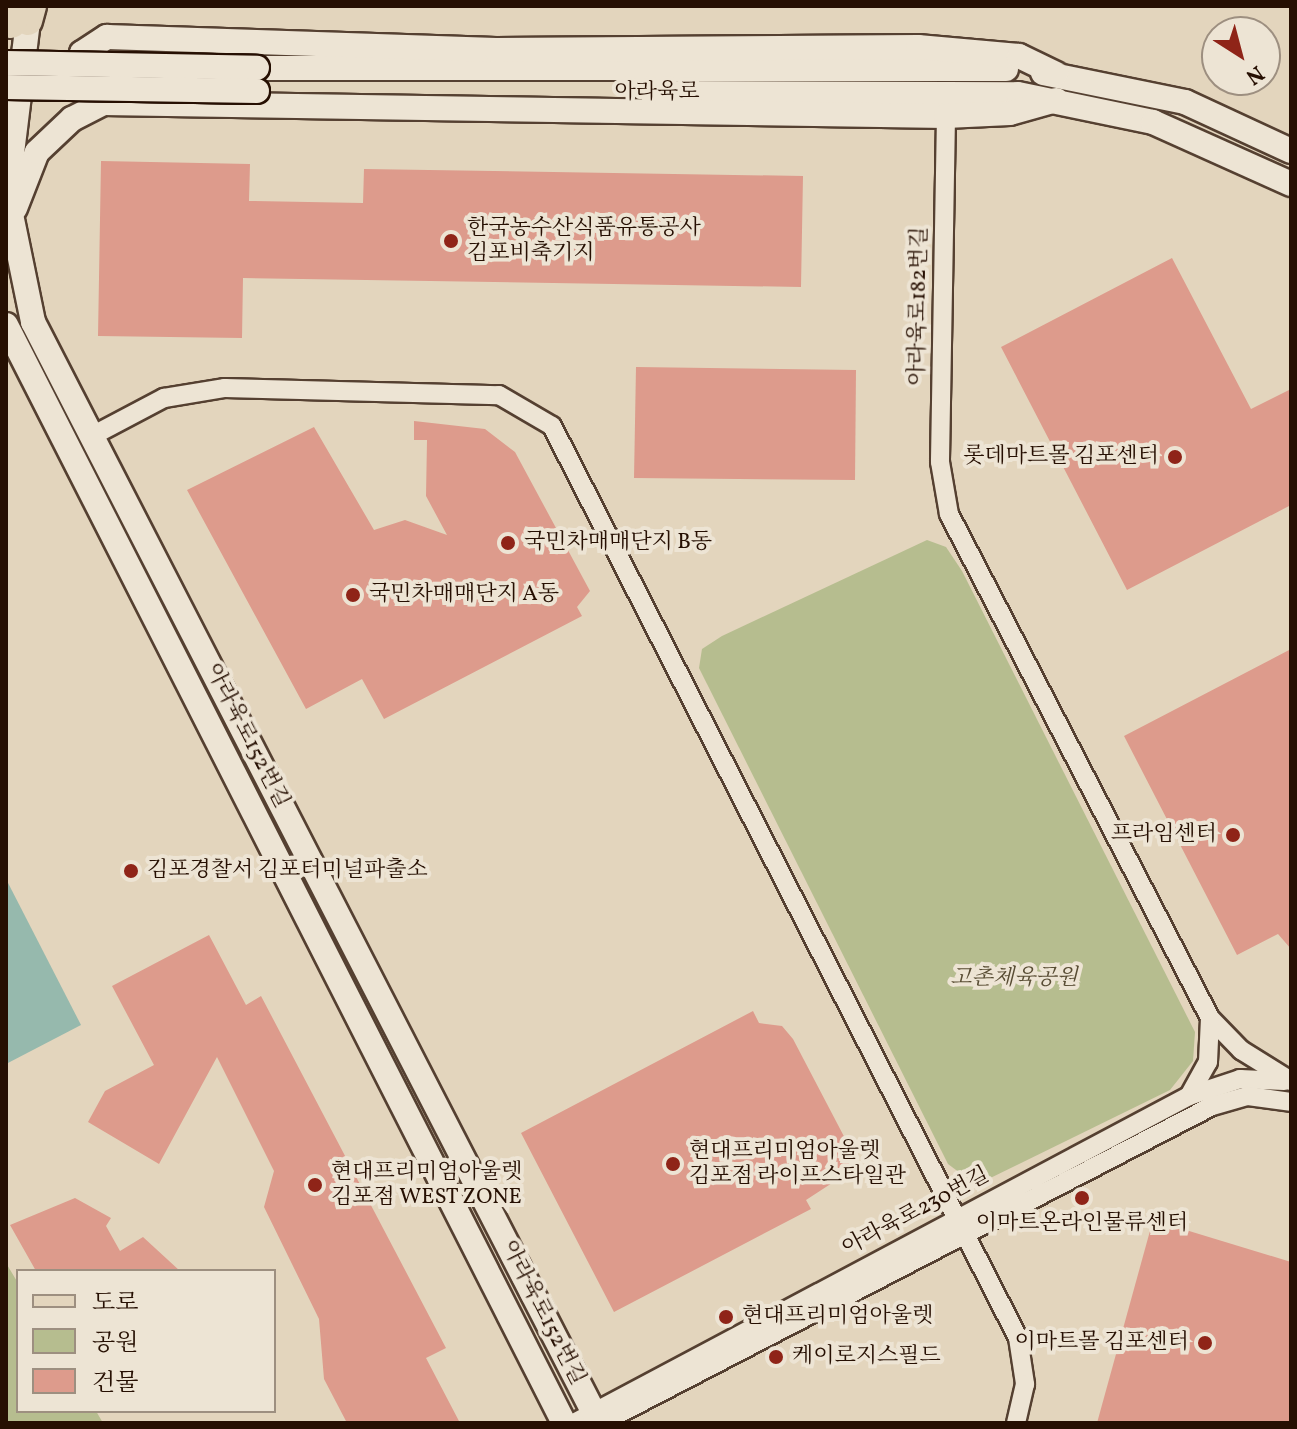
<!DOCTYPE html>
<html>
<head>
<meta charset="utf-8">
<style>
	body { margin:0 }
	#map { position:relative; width:1297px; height:1429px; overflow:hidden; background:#e3d5bd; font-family:Vollkorn,"Noto Serif KR",serif }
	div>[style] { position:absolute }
	.green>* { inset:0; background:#b6bd8f }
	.water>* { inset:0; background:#96b9ad }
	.building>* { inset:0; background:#dd9b8c }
	.roads { filter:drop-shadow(2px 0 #554031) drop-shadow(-2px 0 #554031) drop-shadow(0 2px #554031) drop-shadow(0 -2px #554031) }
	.street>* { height:18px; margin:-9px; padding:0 9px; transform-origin:9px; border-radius:9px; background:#ede4d4 }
	.secondary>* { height:24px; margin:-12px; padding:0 12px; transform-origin:12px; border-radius:12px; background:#ede4d4 }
	.primary>* { height:28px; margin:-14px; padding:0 14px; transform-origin:14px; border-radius:14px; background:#e3d5bd }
	.highway>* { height:32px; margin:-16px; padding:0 16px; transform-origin:16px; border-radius:16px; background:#e3d5bd }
	.bridges { filter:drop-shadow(2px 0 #260f02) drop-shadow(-2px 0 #260f02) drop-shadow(0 2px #260f02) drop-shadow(0 -2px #260f02) }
	.secondary-bridge>* { height:24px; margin:-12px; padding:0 12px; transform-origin:12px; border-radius:12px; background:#ede4d4 }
	.dots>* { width:22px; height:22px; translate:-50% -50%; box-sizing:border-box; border:4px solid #ede4d4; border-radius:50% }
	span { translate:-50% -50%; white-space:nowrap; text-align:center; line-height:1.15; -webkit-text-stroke:8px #ede4d4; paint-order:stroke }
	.street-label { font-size:22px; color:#260f02 }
	.poi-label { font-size:22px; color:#260f02 }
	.left { translate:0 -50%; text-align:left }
	.right { translate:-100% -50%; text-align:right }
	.park-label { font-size:22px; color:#584c33; font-style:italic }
	.frame { position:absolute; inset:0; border:8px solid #260f02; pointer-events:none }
	.legend { position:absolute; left:16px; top:1269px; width:260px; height:144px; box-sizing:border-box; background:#ede4d4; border:2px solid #9d8f80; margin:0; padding:10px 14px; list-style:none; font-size:24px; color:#260f02 }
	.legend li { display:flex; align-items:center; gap:16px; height:40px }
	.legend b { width:40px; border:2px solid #9d8f80 }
	.north { position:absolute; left:1201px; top:16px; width:80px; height:80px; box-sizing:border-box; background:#ede4d4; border:2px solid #9d8f80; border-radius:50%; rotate:144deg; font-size:22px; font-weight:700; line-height:32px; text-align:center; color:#260f02 }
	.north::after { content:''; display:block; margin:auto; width:28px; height:36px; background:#8f2418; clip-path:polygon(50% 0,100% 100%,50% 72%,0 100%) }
</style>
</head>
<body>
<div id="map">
	<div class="green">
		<i style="clip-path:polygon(927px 540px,946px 547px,962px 571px,1195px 1032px,1193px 1061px,1170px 1090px,976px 1185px,948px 1164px,699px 668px,702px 649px,722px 636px)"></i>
		<i style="clip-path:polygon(6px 1263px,18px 1283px,18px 1411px,96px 1411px,103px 1423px,6px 1423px)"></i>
	</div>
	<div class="water">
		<i style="clip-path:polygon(6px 879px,81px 1025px,6px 1064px)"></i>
	</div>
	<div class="building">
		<i style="clip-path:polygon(101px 161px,250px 164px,249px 201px,363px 203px,364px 169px,803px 176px,801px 287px,243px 278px,242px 338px,98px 336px)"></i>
		<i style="clip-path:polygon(1172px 258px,1251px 409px,1291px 389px,1291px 505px,1127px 590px,1001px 347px)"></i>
		<i style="clip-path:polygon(636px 367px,856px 370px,855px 480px,634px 478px)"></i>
		<i style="clip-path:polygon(414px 421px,485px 429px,515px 452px,590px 591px,577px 607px,582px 616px,384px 719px,362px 679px,306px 709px,187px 490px,314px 427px,374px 530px,405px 520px,447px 535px,426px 496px,427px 440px,414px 440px)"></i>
		<i style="clip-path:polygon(1291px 649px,1291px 949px,1278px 934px,1237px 955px,1124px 736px)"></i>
		<i style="clip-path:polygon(209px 935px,246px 1005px,261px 996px,446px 1348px,426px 1358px,460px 1423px,347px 1423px,324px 1379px,319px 1319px,264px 1207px,274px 1171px,217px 1057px,159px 1164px,88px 1122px,105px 1091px,154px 1065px,112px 986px)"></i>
		<i style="clip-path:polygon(753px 1011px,759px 1023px,782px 1026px,793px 1039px,849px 1146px,849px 1172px,806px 1200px,811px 1209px,614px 1312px,521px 1133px)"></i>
		<i style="clip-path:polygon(75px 1198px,111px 1218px,106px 1226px,120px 1251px,143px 1237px,180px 1271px,36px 1271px,10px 1225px)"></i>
		<i style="clip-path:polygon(1153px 1220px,1291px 1262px,1291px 1423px,1097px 1423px)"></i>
	</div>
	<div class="roads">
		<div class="street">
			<i style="left:946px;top:116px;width:346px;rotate:91deg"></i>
			<i style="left:940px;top:462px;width:53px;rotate:80.2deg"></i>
			<i style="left:949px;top:514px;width:568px;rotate:62.62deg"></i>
			<i style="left:1210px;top:1018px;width:45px;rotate:45.9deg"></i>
			<i style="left:1241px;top:1050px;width:59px;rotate:31.8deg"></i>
			<i style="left:90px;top:437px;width:84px;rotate:-27.8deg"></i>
			<i style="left:164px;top:398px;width:62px;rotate:-9.3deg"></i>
			<i style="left:225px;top:388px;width:274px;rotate:1.5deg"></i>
			<i style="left:499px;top:395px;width:61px;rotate:30.3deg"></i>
			<i style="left:552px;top:426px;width:1024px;rotate:62.93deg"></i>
			<i style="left:1018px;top:1338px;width:47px;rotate:81.3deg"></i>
			<i style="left:1025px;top:1384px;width:40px;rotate:103deg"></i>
			<i style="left:1189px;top:1096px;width:39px;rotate:-61deg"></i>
			<i style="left:1208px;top:1062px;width:44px;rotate:-87.4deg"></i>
			<i style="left:574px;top:1423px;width:697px;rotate:-28deg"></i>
			<i style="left:1189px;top:1096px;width:54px;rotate:-18.4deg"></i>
			<i style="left:1240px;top:1079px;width:44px;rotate:2.6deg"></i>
			<i style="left:601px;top:1423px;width:688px;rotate:-27.42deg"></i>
			<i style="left:1212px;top:1106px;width:37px;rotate:-16deg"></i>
			<i style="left:1248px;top:1096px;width:43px;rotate:7.9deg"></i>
		</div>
		<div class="secondary">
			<i style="left:28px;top:21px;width:175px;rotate:96.9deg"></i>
			<i style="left:7px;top:195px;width:130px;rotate:78.4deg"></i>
			<i style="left:33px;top:322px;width:1238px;rotate:62.79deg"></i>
			<i style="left:257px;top:68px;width:749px;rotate:0.08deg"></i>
			<i style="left:1043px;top:73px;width:145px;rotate:11.5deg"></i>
			<i style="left:1185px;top:102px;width:117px;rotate:24.8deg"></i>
			<i style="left:82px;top:84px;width:31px;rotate:-90deg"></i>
			<i style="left:82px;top:53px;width:30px;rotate:-33deg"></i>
			<i style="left:107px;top:37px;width:389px;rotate:1.9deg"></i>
			<i style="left:496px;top:50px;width:422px;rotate:-0.4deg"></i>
			<i style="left:918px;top:47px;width:101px;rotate:5.1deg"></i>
			<i style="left:1019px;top:56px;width:41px;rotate:25.9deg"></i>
			<i style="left:652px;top:93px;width:366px;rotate:0.2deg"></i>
			<i style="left:1018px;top:94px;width:138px;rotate:11.7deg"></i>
			<i style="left:1153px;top:122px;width:151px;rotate:24.2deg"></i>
			<i style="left:15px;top:208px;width:60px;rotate:-68.6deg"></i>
			<i style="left:37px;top:152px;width:48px;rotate:-43.3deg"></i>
			<i style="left:72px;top:119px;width:35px;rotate:-27deg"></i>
			<i style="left:103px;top:103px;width:843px;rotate:0.88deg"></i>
			<i style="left:946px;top:116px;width:64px;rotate:-2.7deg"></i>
			<i style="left:1010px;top:113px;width:48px;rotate:-15.8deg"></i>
			<i style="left:6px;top:325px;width:1232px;rotate:63.06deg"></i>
		</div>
		<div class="primary">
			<i style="left:28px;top:21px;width:16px;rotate:-75deg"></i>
		</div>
		<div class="highway">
			<i style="left:11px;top:22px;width:16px;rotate:-79deg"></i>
		</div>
	</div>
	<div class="bridges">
		<div class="secondary-bridge">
			<i style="left:6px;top:63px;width:251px;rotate:1.1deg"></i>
			<i style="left:6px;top:87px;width:251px;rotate:0.9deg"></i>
		</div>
	</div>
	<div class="dots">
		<i style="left:451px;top:241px;background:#8f2418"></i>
		<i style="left:1175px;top:457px;background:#8f2418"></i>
		<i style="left:508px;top:543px;background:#8f2418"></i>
		<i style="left:353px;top:595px;background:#8f2418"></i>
		<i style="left:1233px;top:835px;background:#8f2418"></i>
		<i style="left:131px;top:871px;background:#8f2418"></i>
		<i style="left:673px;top:1164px;background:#8f2418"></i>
		<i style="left:315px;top:1185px;background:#8f2418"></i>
		<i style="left:1082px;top:1198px;background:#8f2418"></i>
		<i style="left:726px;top:1317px;background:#8f2418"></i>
		<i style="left:1205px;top:1343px;background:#8f2418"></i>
		<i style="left:776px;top:1357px;background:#8f2418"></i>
	</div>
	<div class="street-label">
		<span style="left:657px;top:93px">아라육로</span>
		<span style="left:919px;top:306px;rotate:-89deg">아라육로182번길</span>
		<span style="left:247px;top:736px;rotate:63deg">아라육로152번길</span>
		<span style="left:916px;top:1212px;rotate:-28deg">아라육로230번길</span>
		<span style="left:543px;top:1313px;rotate:63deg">아라육로152번길</span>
	</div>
	<div class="poi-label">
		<span class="left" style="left:467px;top:241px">한국농수산식품유통공사<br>김포비축기지</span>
		<span class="right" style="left:1159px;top:457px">롯데마트몰 김포센터</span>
		<span class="left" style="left:524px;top:543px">국민차매매단지 B동</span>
		<span class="left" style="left:369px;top:595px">국민차매매단지 A동</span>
		<span class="right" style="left:1217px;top:835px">프라임센터</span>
		<span class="left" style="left:147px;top:871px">김포경찰서 김포터미널파출소</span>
		<span class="left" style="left:689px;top:1164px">현대프리미엄아울렛<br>김포점 라이프스타일관</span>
		<span class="left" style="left:331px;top:1185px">현대프리미엄아울렛<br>김포점 WEST ZONE</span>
		<span style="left:1082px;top:1224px">이마트온라인물류센터</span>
		<span class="left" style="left:742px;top:1317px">현대프리미엄아울렛</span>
		<span class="right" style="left:1189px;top:1343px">이마트몰 김포센터</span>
		<span class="left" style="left:792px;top:1357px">케이로지스필드</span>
	</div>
	<div class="park-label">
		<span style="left:1014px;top:979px">고촌체육공원</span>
	</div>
	<div class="frame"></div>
	<ul class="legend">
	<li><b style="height:10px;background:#e3d5bd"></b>도로</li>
	<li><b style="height:22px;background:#b6bd8f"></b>공원</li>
	<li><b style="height:22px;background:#dd9b8c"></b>건물</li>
	</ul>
	<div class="north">N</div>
</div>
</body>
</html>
